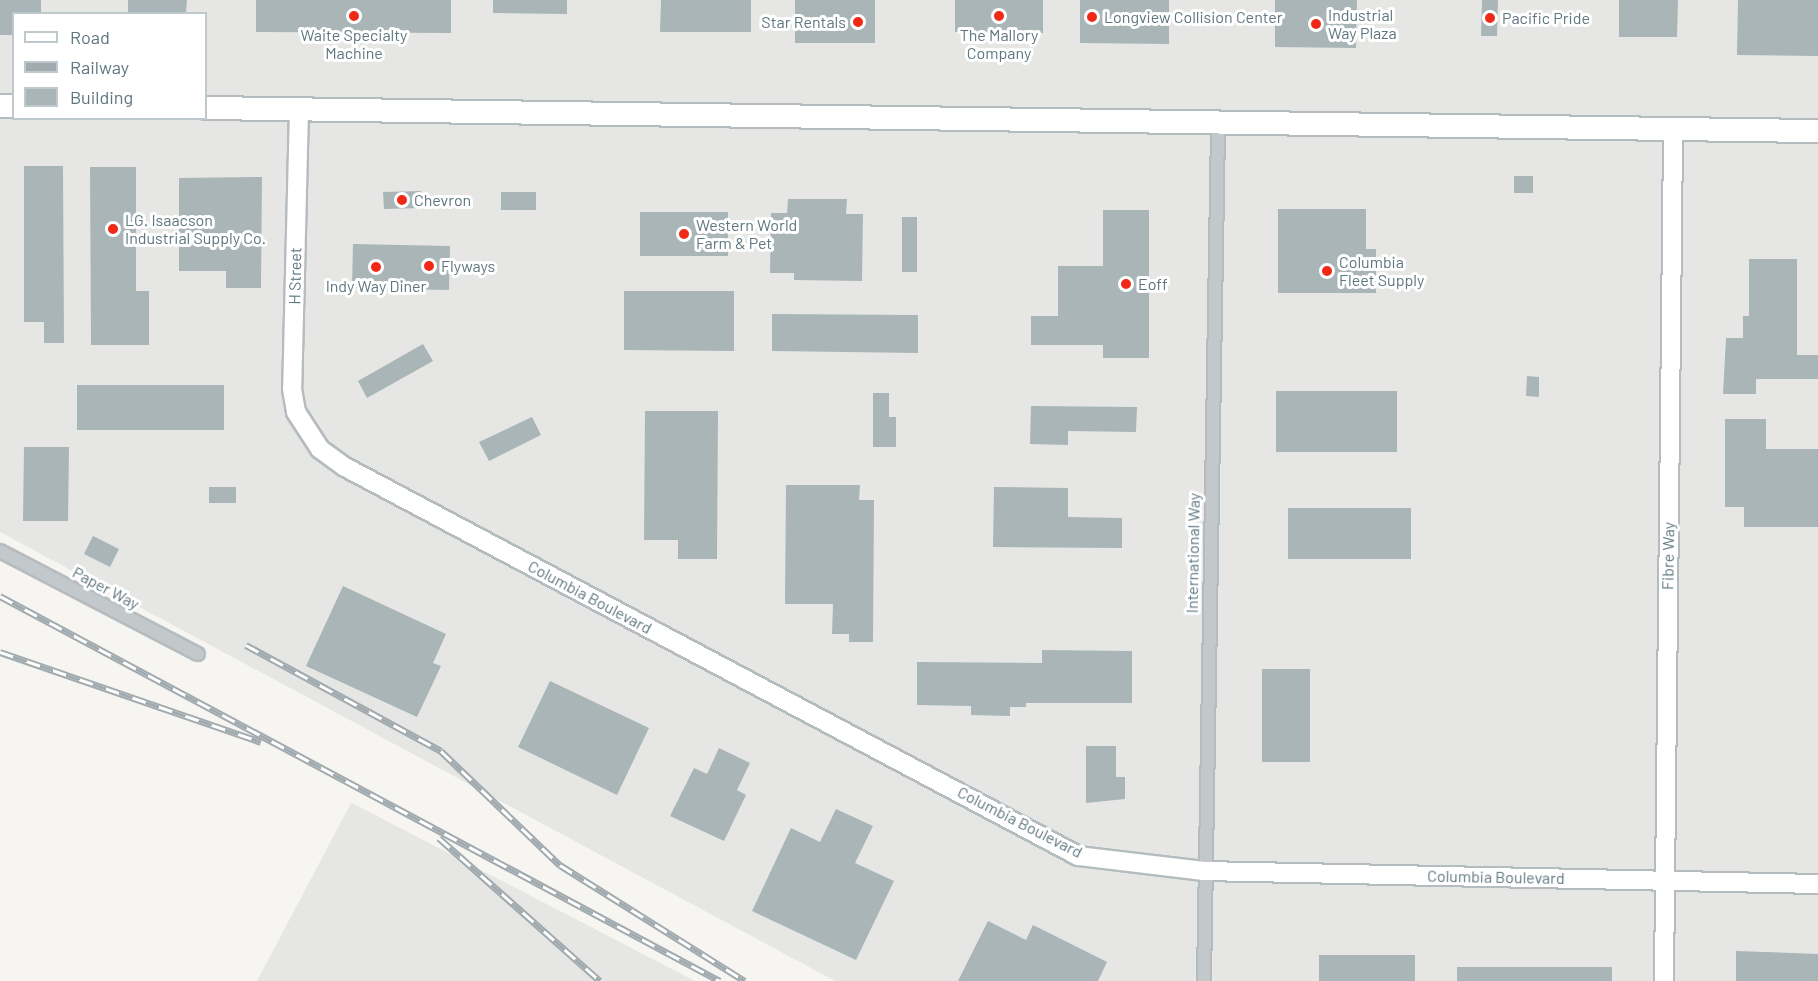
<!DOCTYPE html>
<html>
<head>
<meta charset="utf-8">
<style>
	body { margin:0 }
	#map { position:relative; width:1818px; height:981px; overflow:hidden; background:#f6f5f1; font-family:Barlow,sans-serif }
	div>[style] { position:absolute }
	.built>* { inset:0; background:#e6e7e5 }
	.building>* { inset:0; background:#a9b5b7 }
	.roads { filter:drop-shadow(2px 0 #b5bcbf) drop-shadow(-2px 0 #b5bcbf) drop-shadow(0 2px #b5bcbf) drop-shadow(0 -2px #b5bcbf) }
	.street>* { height:12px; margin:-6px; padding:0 6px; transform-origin:6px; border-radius:6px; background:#c3c8ca }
	.secondary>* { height:18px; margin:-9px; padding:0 9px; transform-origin:9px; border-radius:9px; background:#fff }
	.highway>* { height:22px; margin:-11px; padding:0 11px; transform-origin:11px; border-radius:11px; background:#fff }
	.rail>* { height:7px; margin-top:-3.5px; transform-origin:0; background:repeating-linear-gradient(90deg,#fff 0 14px,#a1aaae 0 28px); box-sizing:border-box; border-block:2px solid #a1aaae }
	.dots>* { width:16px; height:16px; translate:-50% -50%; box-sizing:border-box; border:3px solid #fff; border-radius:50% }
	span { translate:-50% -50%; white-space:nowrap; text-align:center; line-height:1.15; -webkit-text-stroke:6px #fff; paint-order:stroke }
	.poi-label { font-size:16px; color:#5e767f }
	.left { translate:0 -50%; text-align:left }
	.right { translate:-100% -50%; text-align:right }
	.street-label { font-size:16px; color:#5e767f }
	.legend { position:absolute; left:12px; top:12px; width:195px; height:108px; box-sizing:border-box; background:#fff; border:2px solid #bfc8cc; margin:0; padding:8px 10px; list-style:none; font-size:18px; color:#5e767f }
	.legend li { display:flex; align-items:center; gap:12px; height:30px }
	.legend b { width:30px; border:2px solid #bfc8cc }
</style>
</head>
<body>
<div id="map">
	<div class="built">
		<i style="clip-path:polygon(evenodd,0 0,1818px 0,1818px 981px,835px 981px,0 532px,0 0,14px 14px,206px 14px,206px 118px,14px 118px,14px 14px)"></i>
		<i style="clip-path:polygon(351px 803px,352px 803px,695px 981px,257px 981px)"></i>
	</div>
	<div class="building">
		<i style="clip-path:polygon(0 0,41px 0,41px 14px,14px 14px,14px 35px,0 35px)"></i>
		<i style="clip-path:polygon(128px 0,187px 0,186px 14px,128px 14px)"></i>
		<i style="clip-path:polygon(256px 0,451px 0,451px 33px,256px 32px)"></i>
		<i style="clip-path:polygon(493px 0,567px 0,567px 14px,493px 13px)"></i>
		<i style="clip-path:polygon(661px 0,751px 0,751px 32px,660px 32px)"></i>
		<i style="clip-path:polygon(795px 0,875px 0,875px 43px,795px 43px)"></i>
		<i style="clip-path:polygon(955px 0,1043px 0,1043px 33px,955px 32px)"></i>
		<i style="clip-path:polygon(1080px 0,1169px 0,1169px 44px,1080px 43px)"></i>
		<i style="clip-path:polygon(1275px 0,1357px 0,1356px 48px,1275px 47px)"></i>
		<i style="clip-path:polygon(1482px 0,1498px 0,1497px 36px,1481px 36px)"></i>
		<i style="clip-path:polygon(1619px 0,1678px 0,1677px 37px,1619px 37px)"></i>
		<i style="clip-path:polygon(1738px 0,1818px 0,1818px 56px,1737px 55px)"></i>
		<i style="clip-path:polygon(24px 166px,63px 166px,64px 343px,44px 343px,44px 322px,24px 322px)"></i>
		<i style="clip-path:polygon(90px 167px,136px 167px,136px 291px,149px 291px,149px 345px,91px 345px)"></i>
		<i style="clip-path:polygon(1514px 176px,1533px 176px,1533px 193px,1514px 193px)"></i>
		<i style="clip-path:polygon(262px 177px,261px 288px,226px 288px,226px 271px,179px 271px,179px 178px)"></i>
		<i style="clip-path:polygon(421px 191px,421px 208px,384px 209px,383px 192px)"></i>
		<i style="clip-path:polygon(501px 192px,536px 192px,536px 210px,501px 210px)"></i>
		<i style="clip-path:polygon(788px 199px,847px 199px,846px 214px,863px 214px,862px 281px,794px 280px,794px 273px,770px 273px,771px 213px,787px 213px)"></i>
		<i style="clip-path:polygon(1278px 209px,1366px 209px,1366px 249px,1376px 249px,1376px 293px,1278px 293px)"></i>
		<i style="clip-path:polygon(1103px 210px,1149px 210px,1149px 358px,1103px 358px,1103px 345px,1031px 345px,1031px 316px,1058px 316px,1058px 266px,1103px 266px)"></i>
		<i style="clip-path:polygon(640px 212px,728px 212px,728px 256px,640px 256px)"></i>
		<i style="clip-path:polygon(902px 217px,917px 217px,917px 272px,902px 272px)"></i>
		<i style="clip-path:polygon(353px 244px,450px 246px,449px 290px,352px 288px)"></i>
		<i style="clip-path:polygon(1749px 259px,1797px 259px,1797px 355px,1818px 355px,1818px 379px,1756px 379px,1756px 394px,1723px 394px,1726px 338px,1743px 338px,1743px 316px,1749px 316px)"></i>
		<i style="clip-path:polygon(624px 291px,734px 291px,734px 351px,624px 350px)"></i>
		<i style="clip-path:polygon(772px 314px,918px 315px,918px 353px,772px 351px)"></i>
		<i style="clip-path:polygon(423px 344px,433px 361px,367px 398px,358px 381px)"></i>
		<i style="clip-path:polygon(1527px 376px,1539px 377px,1539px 397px,1526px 396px)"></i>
		<i style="clip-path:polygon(77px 385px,224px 385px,224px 430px,77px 430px)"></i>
		<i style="clip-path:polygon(1276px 391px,1397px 391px,1397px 452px,1276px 452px)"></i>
		<i style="clip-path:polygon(873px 393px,889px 393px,889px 417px,896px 417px,896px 447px,873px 447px)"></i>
		<i style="clip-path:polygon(1031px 406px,1137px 407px,1136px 432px,1068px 431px,1068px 445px,1030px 444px)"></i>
		<i style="clip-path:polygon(645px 411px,718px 411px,717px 559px,678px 559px,678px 540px,644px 540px)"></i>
		<i style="clip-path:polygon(532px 417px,541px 435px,489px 461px,479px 442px)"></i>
		<i style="clip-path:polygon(1725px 419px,1766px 419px,1766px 449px,1818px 449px,1818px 527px,1744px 527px,1744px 507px,1725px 507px)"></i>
		<i style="clip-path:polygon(24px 447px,69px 447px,68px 521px,23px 521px)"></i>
		<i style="clip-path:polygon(786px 485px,860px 485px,859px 500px,874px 500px,873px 642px,849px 642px,849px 634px,832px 634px,833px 604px,785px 604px)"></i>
		<i style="clip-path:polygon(209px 487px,236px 487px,236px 503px,209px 503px)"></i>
		<i style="clip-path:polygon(994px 487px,1068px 488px,1068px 517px,1122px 518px,1122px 548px,993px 547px)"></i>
		<i style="clip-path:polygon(1288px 508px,1411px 508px,1411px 559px,1288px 559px)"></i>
		<i style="clip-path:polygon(93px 536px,119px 549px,110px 567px,84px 554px)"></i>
		<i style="clip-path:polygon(343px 586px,446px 634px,433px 663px,441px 666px,417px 717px,306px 666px)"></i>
		<i style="clip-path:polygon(1042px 650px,1132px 651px,1132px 703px,1026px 703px,1026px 707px,1010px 707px,1010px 716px,971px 715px,971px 706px,917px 705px,917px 662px,1042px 663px)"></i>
		<i style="clip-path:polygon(1262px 669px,1310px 669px,1310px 762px,1262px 762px)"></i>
		<i style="clip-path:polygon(550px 681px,649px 728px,617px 795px,518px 747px)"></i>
		<i style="clip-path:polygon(1086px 746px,1116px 746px,1116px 777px,1125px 777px,1125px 799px,1086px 803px)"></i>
		<i style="clip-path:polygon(719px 748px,750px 763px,737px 790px,746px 795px,724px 841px,670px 816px,694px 768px,707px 774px)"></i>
		<i style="clip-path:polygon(836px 809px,873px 826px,855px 863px,894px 881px,856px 960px,752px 911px,791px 828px,820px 842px)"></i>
		<i style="clip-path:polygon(988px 921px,1026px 940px,1033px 925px,1107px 962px,1098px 981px,958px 981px)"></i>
		<i style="clip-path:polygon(1736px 951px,1818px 954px,1818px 981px,1736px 981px)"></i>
		<i style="clip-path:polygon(1319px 955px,1415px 955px,1415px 981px,1319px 981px)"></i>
		<i style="clip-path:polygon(1457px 967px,1612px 967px,1612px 981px,1457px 981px)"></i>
	</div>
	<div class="roads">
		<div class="street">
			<i style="left:0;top:551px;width:223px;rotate:27.5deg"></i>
			<i style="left:1204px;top:981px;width:856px;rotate:-89.06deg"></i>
		</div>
		<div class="secondary">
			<i style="left:299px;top:109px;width:280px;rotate:91.4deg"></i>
			<i style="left:292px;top:389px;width:23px;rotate:80deg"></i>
			<i style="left:296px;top:412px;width:44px;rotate:57deg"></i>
			<i style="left:320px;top:449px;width:31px;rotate:36deg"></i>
			<i style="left:345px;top:467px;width:830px;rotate:27.95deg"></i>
			<i style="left:1078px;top:856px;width:126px;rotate:6.8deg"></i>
			<i style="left:1203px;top:871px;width:615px;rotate:1.21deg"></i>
			<i style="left:1664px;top:981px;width:850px;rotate:-89.39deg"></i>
		</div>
		<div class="highway">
			<i style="left:0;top:106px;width:14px"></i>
			<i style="left:206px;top:108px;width:1612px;rotate:0.82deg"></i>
		</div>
	</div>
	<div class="rail">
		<i style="left:0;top:596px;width:816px;rotate:28.13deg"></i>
		<i style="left:246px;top:645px;width:222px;rotate:28.5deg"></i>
		<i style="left:441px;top:751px;width:165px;rotate:43.8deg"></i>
		<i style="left:560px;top:865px;width:218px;rotate:32.1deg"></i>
		<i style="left:0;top:652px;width:276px;rotate:19deg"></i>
		<i style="left:439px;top:838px;width:215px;rotate:41.6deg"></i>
	</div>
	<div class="dots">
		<i style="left:354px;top:16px;background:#f02917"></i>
		<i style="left:999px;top:16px;background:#f02917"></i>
		<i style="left:1092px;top:17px;background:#f02917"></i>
		<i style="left:1490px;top:18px;background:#f02917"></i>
		<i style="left:858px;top:22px;background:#f02917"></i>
		<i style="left:1316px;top:24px;background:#f02917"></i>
		<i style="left:402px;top:200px;background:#f02917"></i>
		<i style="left:113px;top:229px;background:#f02917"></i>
		<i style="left:684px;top:234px;background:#f02917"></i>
		<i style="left:429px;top:266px;background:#f02917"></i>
		<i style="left:376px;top:267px;background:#f02917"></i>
		<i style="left:1327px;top:271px;background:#f02917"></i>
		<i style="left:1126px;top:284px;background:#f02917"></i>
	</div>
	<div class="poi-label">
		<span class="left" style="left:1328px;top:24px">Industrial<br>Way Plaza</span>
		<span class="left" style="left:1104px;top:17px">Longview Collision Center</span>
		<span class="left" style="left:1502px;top:18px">Pacific Pride</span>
		<span class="right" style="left:846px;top:22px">Star Rentals</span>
		<span style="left:354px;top:44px">Waite Specialty<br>Machine</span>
		<span style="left:999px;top:44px">The Mallory<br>Company</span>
		<span class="left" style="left:414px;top:200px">Chevron</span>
		<span class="left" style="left:125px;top:229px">LG. Isaacson<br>Industrial Supply Co.</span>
		<span class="left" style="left:696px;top:234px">Western World<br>Farm &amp; Pet</span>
		<span class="left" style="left:1339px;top:271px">Columbia<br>Fleet Supply</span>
		<span class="left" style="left:441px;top:266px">Flyways</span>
		<span class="left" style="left:1138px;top:284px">Eoff</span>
		<span style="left:376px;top:286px">Indy Way Diner</span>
	</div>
	<div class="street-label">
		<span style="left:295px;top:276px;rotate:-89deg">H Street</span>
		<span style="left:1193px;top:553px;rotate:-89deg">International Way</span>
		<span style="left:1668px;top:556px;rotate:-89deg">Fibre Way</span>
		<span style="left:106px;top:588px;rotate:28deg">Paper Way</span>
		<span style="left:590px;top:597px;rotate:28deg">Columbia Boulevard</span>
		<span style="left:1020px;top:822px;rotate:27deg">Columbia Boulevard</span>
		<span style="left:1496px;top:877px;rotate:1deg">Columbia Boulevard</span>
	</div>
	<ul class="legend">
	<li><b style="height:8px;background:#fff"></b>Road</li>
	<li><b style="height:8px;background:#a1aaae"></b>Railway</li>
	<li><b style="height:16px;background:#a9b5b7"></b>Building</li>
	</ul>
</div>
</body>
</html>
